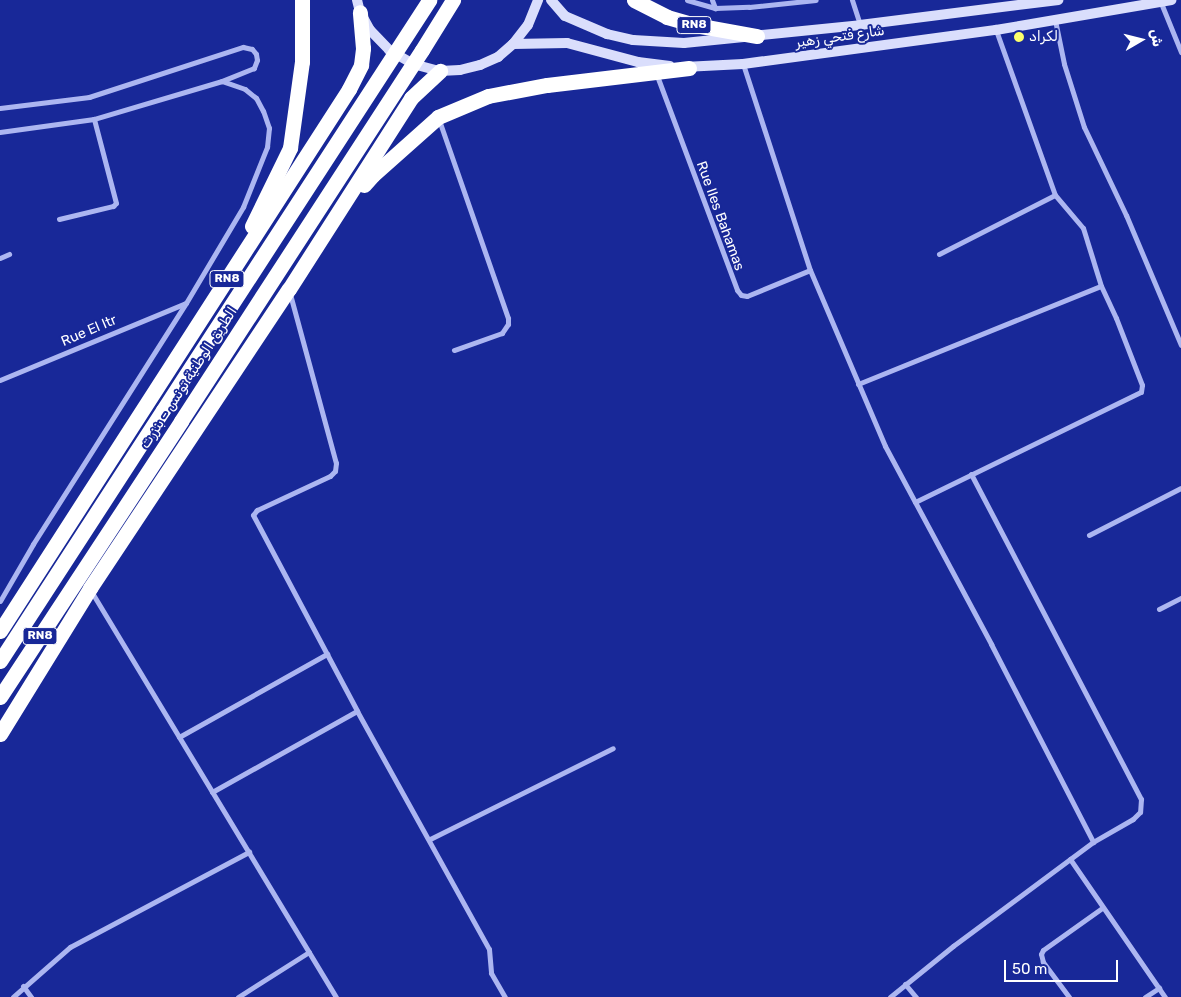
<!DOCTYPE html>
<html>
<head>
<meta charset="utf-8">
<style>
	body { margin:0 }
	#map { position:relative; width:1181px; height:997px; overflow:hidden; background:#182898; font-family:Rubik,"Noto Naskh Arabic",sans-serif }
	div>[style] { position:absolute }
	.street>* { height:5px; margin:-2.5px; padding:0 2.5px; transform-origin:2.5px; border-radius:2.5px; background:#acb6f1 }
	.secondary>* { height:10px; margin:-5px; padding:0 5px; transform-origin:5px; border-radius:5px; background:#dadefc }
	.highway>* { height:15px; margin:-7.5px; padding:0 7.5px; transform-origin:7.5px; border-radius:7.5px; background:#fff }
	.highway-bridge>* { height:15px; margin:-7.5px; padding:0 7.5px; transform-origin:7.5px; border-radius:7.5px; background:#fff }
	.dots>* { width:14px; height:14px; translate:-50% -50%; box-sizing:border-box; border:2px solid #182898; border-radius:50% }
	span { translate:-50% -50%; white-space:nowrap; text-align:center; line-height:1.15; -webkit-text-stroke:4px #182898; paint-order:stroke }
	.shield-label span { padding:1px 4px; background:#182898; border:1px solid; border-radius:4px; -webkit-text-stroke-width:0 }
	.shield-label { font-size:12px; color:#fff; font-weight:700 }
	.street-label { font-size:14px; color:#fff }
	.poi-label { font-size:14px; color:#fff }
	.left { translate:0 -50%; text-align:left }
	.north { position:absolute; left:1116px; top:15px; width:50px; height:50px; -webkit-text-stroke:4px #182898; paint-order:stroke; rotate:82deg; font-size:14px; font-weight:700; line-height:20px; text-align:center; color:#fff }
	.north::after { content:''; display:block; margin:auto; width:18px; height:22px; background:#fff; clip-path:polygon(50% 0,100% 100%,50% 72%,0 100%) }
	.scale { position:absolute; left:1004px; top:960px; width:114px; height:22px; box-sizing:border-box; border:2px solid #fff; border-top:0; padding-left:6px; font-size:15px; line-height:18px; white-space:nowrap; color:#fff; -webkit-text-stroke:4px #182898; paint-order:stroke }
</style>
</head>
<body>
<div id="map">
	<div class="street">
		<i style="left:687px;top:0;width:29px;rotate:16deg"></i>
		<i style="left:715px;top:8px;width:34px;rotate:-2deg"></i>
		<i style="left:749px;top:7px;width:67px;rotate:-6deg"></i>
		<i style="left:712px;top:0;width:9px;rotate:69deg"></i>
		<i style="left:852px;top:0;width:26px;rotate:72deg"></i>
		<i style="left:1161px;top:3px;width:53px;rotate:67.8deg"></i>
		<i style="left:1055px;top:20px;width:45px;rotate:78.4deg"></i>
		<i style="left:1064px;top:64px;width:66px;rotate:72.4deg"></i>
		<i style="left:1084px;top:127px;width:98px;rotate:64.5deg"></i>
		<i style="left:1126px;top:215px;width:141px;rotate:67.1deg"></i>
		<i style="left:743px;top:64px;width:217px;rotate:72deg"></i>
		<i style="left:810px;top:270px;width:191px;rotate:66.9deg"></i>
		<i style="left:885px;top:446px;width:225px;rotate:61.8deg"></i>
		<i style="left:991px;top:644px;width:223px;rotate:62.7deg"></i>
		<i style="left:1093px;top:842px;width:174px;rotate:143.4deg"></i>
		<i style="left:953px;top:946px;width:81px;rotate:141deg"></i>
		<i style="left:656px;top:73px;width:232px;rotate:69.5deg"></i>
		<i style="left:737px;top:290px;width:6px;rotate:51deg"></i>
		<i style="left:741px;top:295px;width:6px;rotate:9deg"></i>
		<i style="left:747px;top:296px;width:68px;rotate:-22.4deg"></i>
		<i style="left:0;top:108px;width:90px;rotate:-7deg"></i>
		<i style="left:89px;top:97px;width:162px;rotate:-18deg"></i>
		<i style="left:243px;top:47px;width:9px;rotate:13deg"></i>
		<i style="left:252px;top:49px;width:6px;rotate:51deg"></i>
		<i style="left:256px;top:54px;width:6px;rotate:81deg"></i>
		<i style="left:257px;top:60px;width:9px;rotate:111deg"></i>
		<i style="left:254px;top:68px;width:35px;rotate:158deg"></i>
		<i style="left:222px;top:81px;width:134px;rotate:163.5deg"></i>
		<i style="left:94px;top:119px;width:95px;rotate:172.1deg"></i>
		<i style="left:439px;top:120px;width:210px;rotate:70.8deg"></i>
		<i style="left:508px;top:318px;width:6px;rotate:90deg"></i>
		<i style="left:508px;top:324px;width:11px;rotate:124deg"></i>
		<i style="left:502px;top:333px;width:51px;rotate:160.5deg"></i>
		<i style="left:59px;top:219px;width:56px;rotate:-13.5deg"></i>
		<i style="left:113px;top:206px;width:4px;rotate:-45deg"></i>
		<i style="left:116px;top:203px;width:87px;rotate:-104.7deg"></i>
		<i style="left:939px;top:254px;width:130px;rotate:-27deg"></i>
		<i style="left:0;top:258px;width:10px;rotate:-24deg"></i>
		<i style="left:290px;top:294px;width:175px;rotate:74.8deg"></i>
		<i style="left:336px;top:463px;width:8px;rotate:97deg"></i>
		<i style="left:335px;top:471px;width:7px;rotate:135deg"></i>
		<i style="left:330px;top:476px;width:81px;rotate:155deg"></i>
		<i style="left:257px;top:510px;width:6px;rotate:129deg"></i>
		<i style="left:253px;top:515px;width:222px;rotate:62deg"></i>
		<i style="left:357px;top:711px;width:272px;rotate:61deg"></i>
		<i style="left:489px;top:949px;width:24px;rotate:85deg"></i>
		<i style="left:491px;top:973px;width:28px;rotate:60deg"></i>
		<i style="left:0;top:380px;width:201px;rotate:-22.5deg"></i>
		<i style="left:858px;top:384px;width:262px;rotate:-22deg"></i>
		<i style="left:971px;top:474px;width:367px;rotate:62.4deg"></i>
		<i style="left:1141px;top:799px;width:13px;rotate:94deg"></i>
		<i style="left:1140px;top:812px;width:10px;rotate:135deg"></i>
		<i style="left:1133px;top:819px;width:46px;rotate:150.1deg"></i>
		<i style="left:915px;top:502px;width:251px;rotate:-26deg"></i>
		<i style="left:1141px;top:392px;width:7px;rotate:-82deg"></i>
		<i style="left:1142px;top:385px;width:72px;rotate:-111.2deg"></i>
		<i style="left:1116px;top:318px;width:35px;rotate:-115deg"></i>
		<i style="left:1101px;top:286px;width:61px;rotate:-107.2deg"></i>
		<i style="left:1083px;top:228px;width:43px;rotate:-130.3deg"></i>
		<i style="left:1055px;top:195px;width:175px;rotate:-109.7deg"></i>
		<i style="left:1089px;top:535px;width:103px;rotate:-27.1deg"></i>
		<i style="left:91px;top:591px;width:474px;rotate:58.9deg"></i>
		<i style="left:0;top:601px;width:66px;rotate:-59.9deg"></i>
		<i style="left:33px;top:544px;width:285px;rotate:-57.6deg"></i>
		<i style="left:186px;top:303px;width:112px;rotate:-59.3deg"></i>
		<i style="left:243px;top:207px;width:65px;rotate:-68.2deg"></i>
		<i style="left:267px;top:147px;width:19px;rotate:-84deg"></i>
		<i style="left:269px;top:128px;width:18px;rotate:-109deg"></i>
		<i style="left:263px;top:111px;width:15px;rotate:-118deg"></i>
		<i style="left:256px;top:98px;width:14px;rotate:-141deg"></i>
		<i style="left:245px;top:89px;width:24px;rotate:-161deg"></i>
		<i style="left:1159px;top:609px;width:25px;rotate:-27deg"></i>
		<i style="left:179px;top:737px;width:170px;rotate:-29.3deg"></i>
		<i style="left:212px;top:792px;width:166px;rotate:-29.2deg"></i>
		<i style="left:430px;top:839px;width:204px;rotate:-26.4deg"></i>
		<i style="left:1070px;top:859px;width:168px;rotate:55.5deg"></i>
		<i style="left:905px;top:984px;width:17px;rotate:50deg"></i>
		<i style="left:23px;top:986px;width:14px;rotate:54deg"></i>
		<i style="left:13px;top:997px;width:76px;rotate:-41.3deg"></i>
		<i style="left:70px;top:947px;width:203px;rotate:-28deg"></i>
		<i style="left:238px;top:997px;width:84px;rotate:-32.4deg"></i>
		<i style="left:1069px;top:997px;width:44px;rotate:-126.6deg"></i>
		<i style="left:1043px;top:962px;width:8px;rotate:-104deg"></i>
		<i style="left:1041px;top:954px;width:4px;rotate:-63deg"></i>
		<i style="left:1043px;top:950px;width:72px;rotate:-35.4deg"></i>
		<i style="left:1145px;top:997px;width:17px;rotate:-33deg"></i>
	</div>
	<div class="secondary">
		<i style="left:357px;top:0;width:12px;rotate:76deg"></i>
		<i style="left:360px;top:12px;width:21px;rotate:61deg"></i>
		<i style="left:370px;top:30px;width:28px;rotate:46deg"></i>
		<i style="left:389px;top:50px;width:28px;rotate:30deg"></i>
		<i style="left:413px;top:64px;width:28px;rotate:15deg"></i>
		<i style="left:440px;top:71px;width:20px;rotate:-3deg"></i>
		<i style="left:460px;top:70px;width:21px;rotate:-14deg"></i>
		<i style="left:480px;top:65px;width:20px;rotate:-24deg"></i>
		<i style="left:498px;top:57px;width:20px;rotate:-41deg"></i>
		<i style="left:513px;top:44px;width:24px;rotate:-52deg"></i>
		<i style="left:528px;top:25px;width:27px;rotate:-68deg"></i>
		<i style="left:551px;top:0;width:21px;rotate:49deg"></i>
		<i style="left:565px;top:16px;width:46px;rotate:23.2deg"></i>
		<i style="left:607px;top:34px;width:27px;rotate:13deg"></i>
		<i style="left:633px;top:40px;width:51px;rotate:3.4deg"></i>
		<i style="left:684px;top:43px;width:177px;rotate:-5.8deg"></i>
		<i style="left:860px;top:25px;width:200px;rotate:-7.2deg"></i>
		<i style="left:513px;top:44px;width:54px;rotate:-1.1deg"></i>
		<i style="left:567px;top:43px;width:73px;rotate:15deg"></i>
		<i style="left:638px;top:62px;width:32px;rotate:7deg"></i>
		<i style="left:684px;top:67px;width:59px;rotate:-2.9deg"></i>
		<i style="left:743px;top:64px;width:255px;rotate:-7.7deg"></i>
		<i style="left:996px;top:30px;width:178px;rotate:-9.7deg"></i>
	</div>
	<div class="highway">
		<i style="left:634px;top:0;width:37px;rotate:27deg"></i>
		<i style="left:667px;top:17px;width:29px;rotate:16deg"></i>
		<i style="left:695px;top:25px;width:63px;rotate:10.1deg"></i>
		<i style="left:364px;top:185px;width:13px;rotate:-48deg"></i>
		<i style="left:373px;top:175px;width:87px;rotate:-41.7deg"></i>
		<i style="left:438px;top:117px;width:54px;rotate:-22.8deg"></i>
		<i style="left:488px;top:96px;width:60px;rotate:-10.6deg"></i>
		<i style="left:547px;top:85px;width:143px;rotate:-6.8deg"></i>
		<i style="left:252px;top:226px;width:87px;rotate:-64deg"></i>
		<i style="left:290px;top:148px;width:87px;rotate:-82.1deg"></i>
		<i style="left:302px;top:62px;width:62px;rotate:-90deg"></i>
		<i style="left:0;top:631px;width:645px;rotate:-57.22deg"></i>
		<i style="left:349px;top:89px;width:27px;rotate:-63deg"></i>
		<i style="left:361px;top:65px;width:17px;rotate:-83deg"></i>
		<i style="left:363px;top:48px;width:36px;rotate:-95deg"></i>
		<i style="left:0;top:661px;width:299px;rotate:-57deg"></i>
		<i style="left:0;top:697px;width:330px;rotate:-56.7deg"></i>
		<i style="left:0;top:734px;width:172px;rotate:-58.3deg"></i>
		<i style="left:90px;top:588px;width:359px;rotate:-56.4deg"></i>
		<i style="left:289px;top:289px;width:227px;rotate:-57.4deg"></i>
		<i style="left:411px;top:98px;width:40px;rotate:-43deg"></i>
	</div>
	<div class="highway-bridge">
		<i style="left:163px;top:410px;width:489px;rotate:-57deg"></i>
		<i style="left:181px;top:421px;width:442px;rotate:-57deg"></i>
		<i style="left:422px;top:50px;width:59px;rotate:-58.2deg"></i>
	</div>
	<div class="dots">
		<i style="left:1019px;top:37px;background:#fcff6c"></i>
	</div>
	<div class="shield-label">
		<span style="left:694px;top:25px">RN8</span>
		<span style="left:227px;top:279px">RN8</span>
		<span style="left:40px;top:636px">RN8</span>
	</div>
	<div class="street-label">
		<span style="left:840px;top:37px;rotate:-8deg">شارع فتحي زهير</span>
		<span style="left:720px;top:216px;rotate:70deg">Rue Iles Bahamas</span>
		<span style="left:89px;top:331px;rotate:-23deg">Rue El Itr</span>
		<span style="left:189px;top:378px;rotate:-57deg">الطريق الوطنية تونس - بنزرت</span>
	</div>
	<div class="poi-label">
		<span class="left" style="left:1029px;top:37px">لكراد</span>
	</div>
	<div class="north">ش</div>
	<div class="scale">50 m</div>
</div>
</body>
</html>
